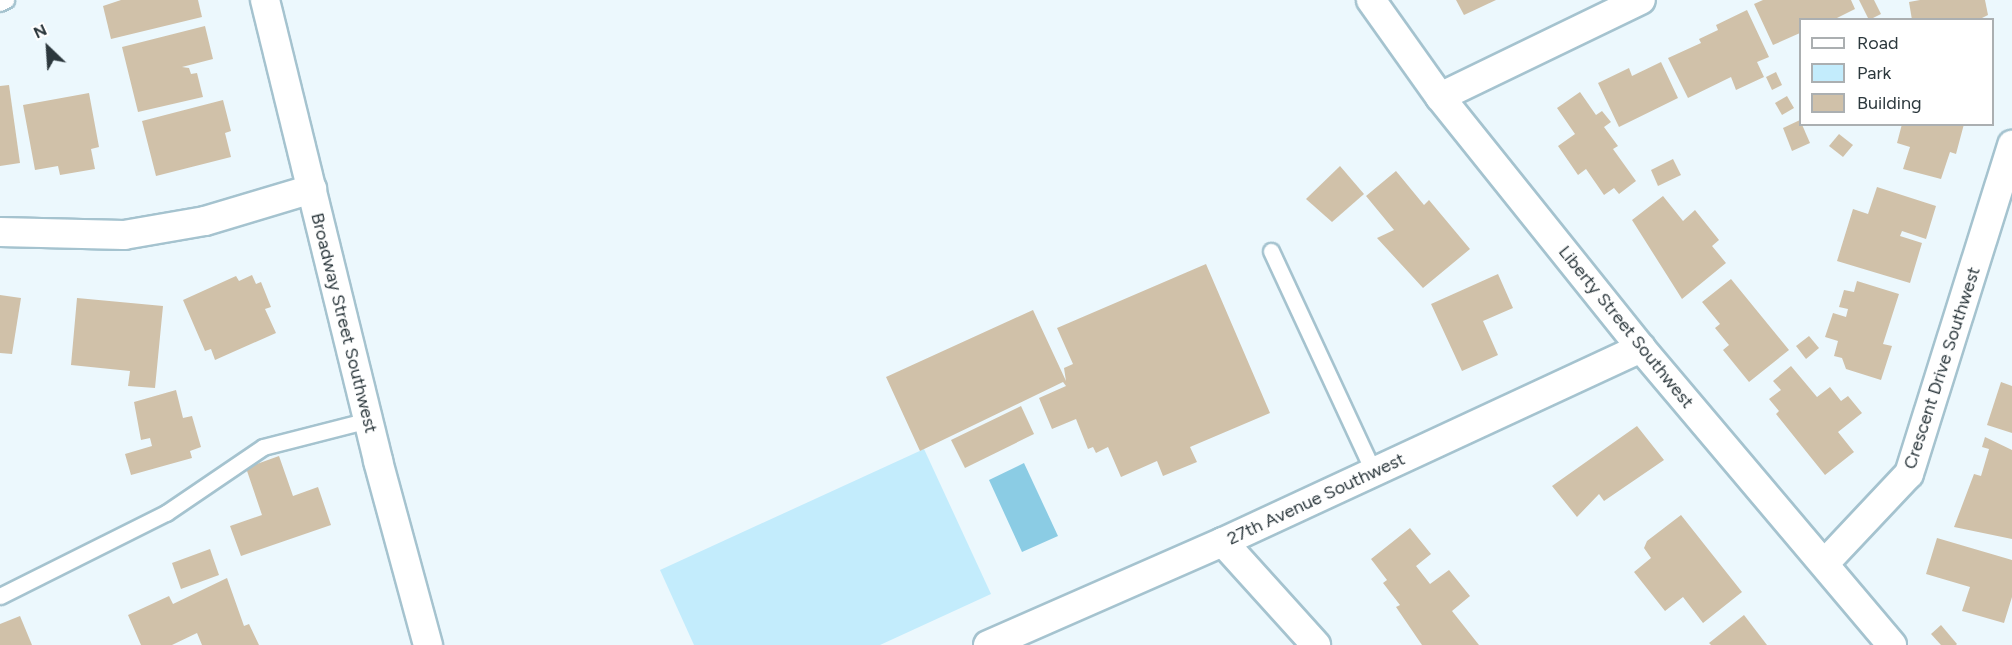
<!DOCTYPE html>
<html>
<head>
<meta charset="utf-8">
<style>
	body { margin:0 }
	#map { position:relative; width:2012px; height:645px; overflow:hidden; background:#ecf8fd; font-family:Figtree,sans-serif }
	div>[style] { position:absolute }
	.green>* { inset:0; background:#c3ecfc }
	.water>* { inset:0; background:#8bcce4 }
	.building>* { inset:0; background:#d0c1a9 }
	.roads { filter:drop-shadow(2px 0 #a5c3cf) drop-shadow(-2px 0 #a5c3cf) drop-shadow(0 2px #a5c3cf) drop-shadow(0 -2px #a5c3cf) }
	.lane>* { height:15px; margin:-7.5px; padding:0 7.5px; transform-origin:7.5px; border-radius:7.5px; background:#fff }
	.street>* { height:28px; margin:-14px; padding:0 14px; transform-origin:14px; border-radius:14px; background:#fff }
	span { translate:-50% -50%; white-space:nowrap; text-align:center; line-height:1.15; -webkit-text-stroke:4.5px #fff; paint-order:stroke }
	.street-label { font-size:18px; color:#2c383d }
	.legend { position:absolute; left:1799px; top:18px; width:195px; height:108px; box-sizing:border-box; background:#fff; border:2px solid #abafb1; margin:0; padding:8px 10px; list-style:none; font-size:18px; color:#2c383d }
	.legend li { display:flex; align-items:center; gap:12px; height:30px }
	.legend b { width:30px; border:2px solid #abafb1 }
	.north { position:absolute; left:18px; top:18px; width:60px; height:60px; -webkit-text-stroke:4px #fff; paint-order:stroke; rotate:335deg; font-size:16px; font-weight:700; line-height:24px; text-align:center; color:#2c383d }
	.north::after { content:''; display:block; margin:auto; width:21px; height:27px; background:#2c383d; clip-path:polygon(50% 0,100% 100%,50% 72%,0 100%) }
</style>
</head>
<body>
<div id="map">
	<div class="green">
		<i style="clip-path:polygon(924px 449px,991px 594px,880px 645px,694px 645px,660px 570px)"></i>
	</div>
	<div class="water">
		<i style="clip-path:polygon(1024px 463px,1058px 536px,1022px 552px,989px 480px)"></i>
	</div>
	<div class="building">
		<i style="clip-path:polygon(121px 0,198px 0,202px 17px,111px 39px,103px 6px)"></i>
		<i style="clip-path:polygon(1456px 0,1496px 0,1464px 15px)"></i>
		<i style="clip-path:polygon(1763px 0,1851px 0,1855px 9px,1833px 20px,1800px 20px,1800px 33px,1773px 45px,1754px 4px)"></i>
		<i style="clip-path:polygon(1859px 0,1874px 0,1881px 14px,1869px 20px)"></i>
		<i style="clip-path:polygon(1920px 0,1985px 0,1988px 15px,1978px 20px,1912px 20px,1909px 2px)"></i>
		<i style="clip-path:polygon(1747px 10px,1769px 57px,1757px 62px,1764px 77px,1736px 90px,1731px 77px,1688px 98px,1668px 58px,1701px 43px,1699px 39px,1718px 30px,1716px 25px)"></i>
		<i style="clip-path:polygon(205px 26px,213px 59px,182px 67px,189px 68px,191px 74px,197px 73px,203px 97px,138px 112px,122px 47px)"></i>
		<i style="clip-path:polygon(1661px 62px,1678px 98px,1619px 127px,1598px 83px,1629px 68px,1632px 76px)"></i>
		<i style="clip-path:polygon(1776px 72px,1782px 85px,1772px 90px,1766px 77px)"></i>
		<i style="clip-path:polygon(9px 85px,20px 163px,0 166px,0 86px)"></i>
		<i style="clip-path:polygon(1580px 92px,1596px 115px,1602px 111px,1611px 122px,1604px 127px,1618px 146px,1613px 149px,1636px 181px,1619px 194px,1614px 188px,1604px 195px,1586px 169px,1578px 175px,1558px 146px,1575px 134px,1557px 108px)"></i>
		<i style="clip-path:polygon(89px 93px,99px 147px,91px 149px,95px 169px,60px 175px,58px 166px,35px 170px,23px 105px)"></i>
		<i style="clip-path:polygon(1787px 96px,1794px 108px,1782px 115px,1775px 103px)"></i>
		<i style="clip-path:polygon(223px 100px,231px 131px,225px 133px,231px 157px,156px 176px,142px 121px)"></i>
		<i style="clip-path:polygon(1800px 120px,1810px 143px,1792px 151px,1783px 128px)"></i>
		<i style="clip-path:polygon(1902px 124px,1964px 124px,1956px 154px,1950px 152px,1941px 179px,1903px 169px,1910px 147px,1897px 143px)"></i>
		<i style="clip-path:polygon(1839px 134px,1853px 145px,1843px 157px,1829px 146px)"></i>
		<i style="clip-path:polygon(1673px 159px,1681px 175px,1658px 186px,1651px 170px)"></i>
		<i style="clip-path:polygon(1340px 166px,1364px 194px,1332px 222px,1306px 199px)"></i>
		<i style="clip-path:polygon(1396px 171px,1424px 205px,1429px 200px,1470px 249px,1423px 288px,1377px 238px,1394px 230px,1366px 196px)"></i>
		<i style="clip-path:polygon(1877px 187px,1936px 206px,1926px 239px,1902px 231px,1900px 236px,1922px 243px,1910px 283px,1837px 261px,1853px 209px,1868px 214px)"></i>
		<i style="clip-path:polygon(1663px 196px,1683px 221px,1695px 210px,1719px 240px,1712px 246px,1726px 263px,1682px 299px,1632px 220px)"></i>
		<i style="clip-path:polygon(1206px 264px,1270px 413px,1190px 447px,1197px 462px,1163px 476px,1157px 461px,1121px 477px,1108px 447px,1096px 453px,1093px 447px,1088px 449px,1076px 419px,1052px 429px,1039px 398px,1066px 386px,1063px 382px,920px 451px,886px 377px,1033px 310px,1066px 381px,1064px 368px,1073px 364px,1057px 328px)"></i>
		<i style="clip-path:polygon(1498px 274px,1513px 308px,1483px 321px,1498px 355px,1462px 371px,1431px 304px)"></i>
		<i style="clip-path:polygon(252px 275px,256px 284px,261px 282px,271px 307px,265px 309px,276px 333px,215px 360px,211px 349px,205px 351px,183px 300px,236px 276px,239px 281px)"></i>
		<i style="clip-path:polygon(1731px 279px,1789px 350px,1749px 382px,1723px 350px,1729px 345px,1715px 328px,1720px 324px,1702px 302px)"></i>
		<i style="clip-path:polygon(1857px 281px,1899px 294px,1883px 344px,1892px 346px,1881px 380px,1846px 369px,1842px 358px,1834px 356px,1838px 341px,1825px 337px,1833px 313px,1846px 317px,1848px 309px,1839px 307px,1844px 290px,1854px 292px)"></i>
		<i style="clip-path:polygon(0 295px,21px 298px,12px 354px,0 353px)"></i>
		<i style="clip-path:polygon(77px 298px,163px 306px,155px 388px,128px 386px,130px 371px,71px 365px)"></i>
		<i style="clip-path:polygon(1809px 336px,1819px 348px,1806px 359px,1796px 346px)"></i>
		<i style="clip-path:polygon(1791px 366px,1817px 397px,1830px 387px,1841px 401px,1848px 396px,1862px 413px,1838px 432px,1854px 452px,1825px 475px,1776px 414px,1779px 411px,1769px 399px,1781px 390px,1773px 381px)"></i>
		<i style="clip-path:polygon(2001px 382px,2012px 386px,2012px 433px,1987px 425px)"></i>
		<i style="clip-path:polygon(176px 390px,183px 418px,192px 416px,201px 447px,190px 451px,192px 458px,131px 475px,125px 454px,152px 446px,150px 438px,141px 440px,134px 402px)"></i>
		<i style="clip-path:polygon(1021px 406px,1034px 434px,965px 468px,951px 440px)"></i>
		<i style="clip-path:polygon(1637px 426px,1664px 460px,1604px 501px,1599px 494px,1577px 517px,1552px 486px)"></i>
		<i style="clip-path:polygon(1985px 437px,2012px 450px,2012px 539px,1954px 527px,1974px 474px,1981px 476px,1989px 449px,1982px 447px)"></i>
		<i style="clip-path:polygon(279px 456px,293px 496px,318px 487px,331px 525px,241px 556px,230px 526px,262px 515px,246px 468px)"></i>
		<i style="clip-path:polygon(1681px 515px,1742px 592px,1703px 623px,1683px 597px,1665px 611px,1634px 572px,1651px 558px,1644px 548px,1647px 541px)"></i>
		<i style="clip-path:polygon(1410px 528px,1431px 554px,1416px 566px,1430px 584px,1449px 570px,1470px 596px,1452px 611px,1479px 645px,1422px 645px,1396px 607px,1400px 605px,1383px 583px,1387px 580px,1371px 559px)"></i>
		<i style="clip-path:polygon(1937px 538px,2012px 560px,2012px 597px,2004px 623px,1962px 611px,1970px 587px,1926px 574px)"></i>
		<i style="clip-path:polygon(210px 549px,219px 575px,181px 589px,172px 563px)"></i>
		<i style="clip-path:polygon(227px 578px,244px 626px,249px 624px,259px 645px,202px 645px,197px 633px,172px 645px,141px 645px,128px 615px,169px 596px,173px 604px)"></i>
		<i style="clip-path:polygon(1744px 615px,1767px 645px,1711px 645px,1709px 643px)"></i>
		<i style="clip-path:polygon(20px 616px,32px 645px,0 645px,0 624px)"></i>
		<i style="clip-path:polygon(1941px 625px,1957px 644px,1956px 645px,1941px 645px,1931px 634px)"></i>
	</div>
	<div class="roads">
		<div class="lane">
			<i style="left:0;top:3px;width:7px;rotate:-27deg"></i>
			<i style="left:1271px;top:251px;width:245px;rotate:65.1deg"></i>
			<i style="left:0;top:596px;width:186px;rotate:-26.6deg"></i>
			<i style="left:166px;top:513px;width:117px;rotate:-34.2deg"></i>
			<i style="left:263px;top:447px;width:108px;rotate:-14.4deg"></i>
		</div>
		<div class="street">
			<i style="left:265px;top:0;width:475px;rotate:76.2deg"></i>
			<i style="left:378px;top:461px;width:191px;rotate:74.8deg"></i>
			<i style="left:1371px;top:0;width:119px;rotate:54.6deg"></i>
			<i style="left:1440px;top:97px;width:322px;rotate:51.3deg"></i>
			<i style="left:1641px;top:348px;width:389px;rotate:49.8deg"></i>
			<i style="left:1440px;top:97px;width:223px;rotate:-25.8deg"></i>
			<i style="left:0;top:232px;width:124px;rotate:1.4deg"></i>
			<i style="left:124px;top:235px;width:82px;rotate:-9.8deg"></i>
			<i style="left:205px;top:221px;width:112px;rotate:-16.7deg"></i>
			<i style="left:1223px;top:542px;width:139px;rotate:47.9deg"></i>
			<i style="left:1825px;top:563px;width:122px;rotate:-46.7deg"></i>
			<i style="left:1909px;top:474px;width:345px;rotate:-72.6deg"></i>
			<i style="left:988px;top:645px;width:257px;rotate:-23.7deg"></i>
			<i style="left:1223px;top:542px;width:461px;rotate:-24.9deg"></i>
		</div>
	</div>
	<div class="street-label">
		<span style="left:344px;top:323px;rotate:76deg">Broadway Street Southwest</span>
		<span style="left:1626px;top:327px;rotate:51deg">Liberty Street Southwest</span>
		<span style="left:1942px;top:368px;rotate:-72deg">Crescent Drive Southwest</span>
		<span style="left:1316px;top:499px;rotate:-25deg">27th Avenue Southwest</span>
	</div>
	<ul class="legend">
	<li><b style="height:8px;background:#fff"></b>Road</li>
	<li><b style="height:16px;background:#c3ecfc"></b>Park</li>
	<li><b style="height:16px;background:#d0c1a9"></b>Building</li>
	</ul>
	<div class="north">N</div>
</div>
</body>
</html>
